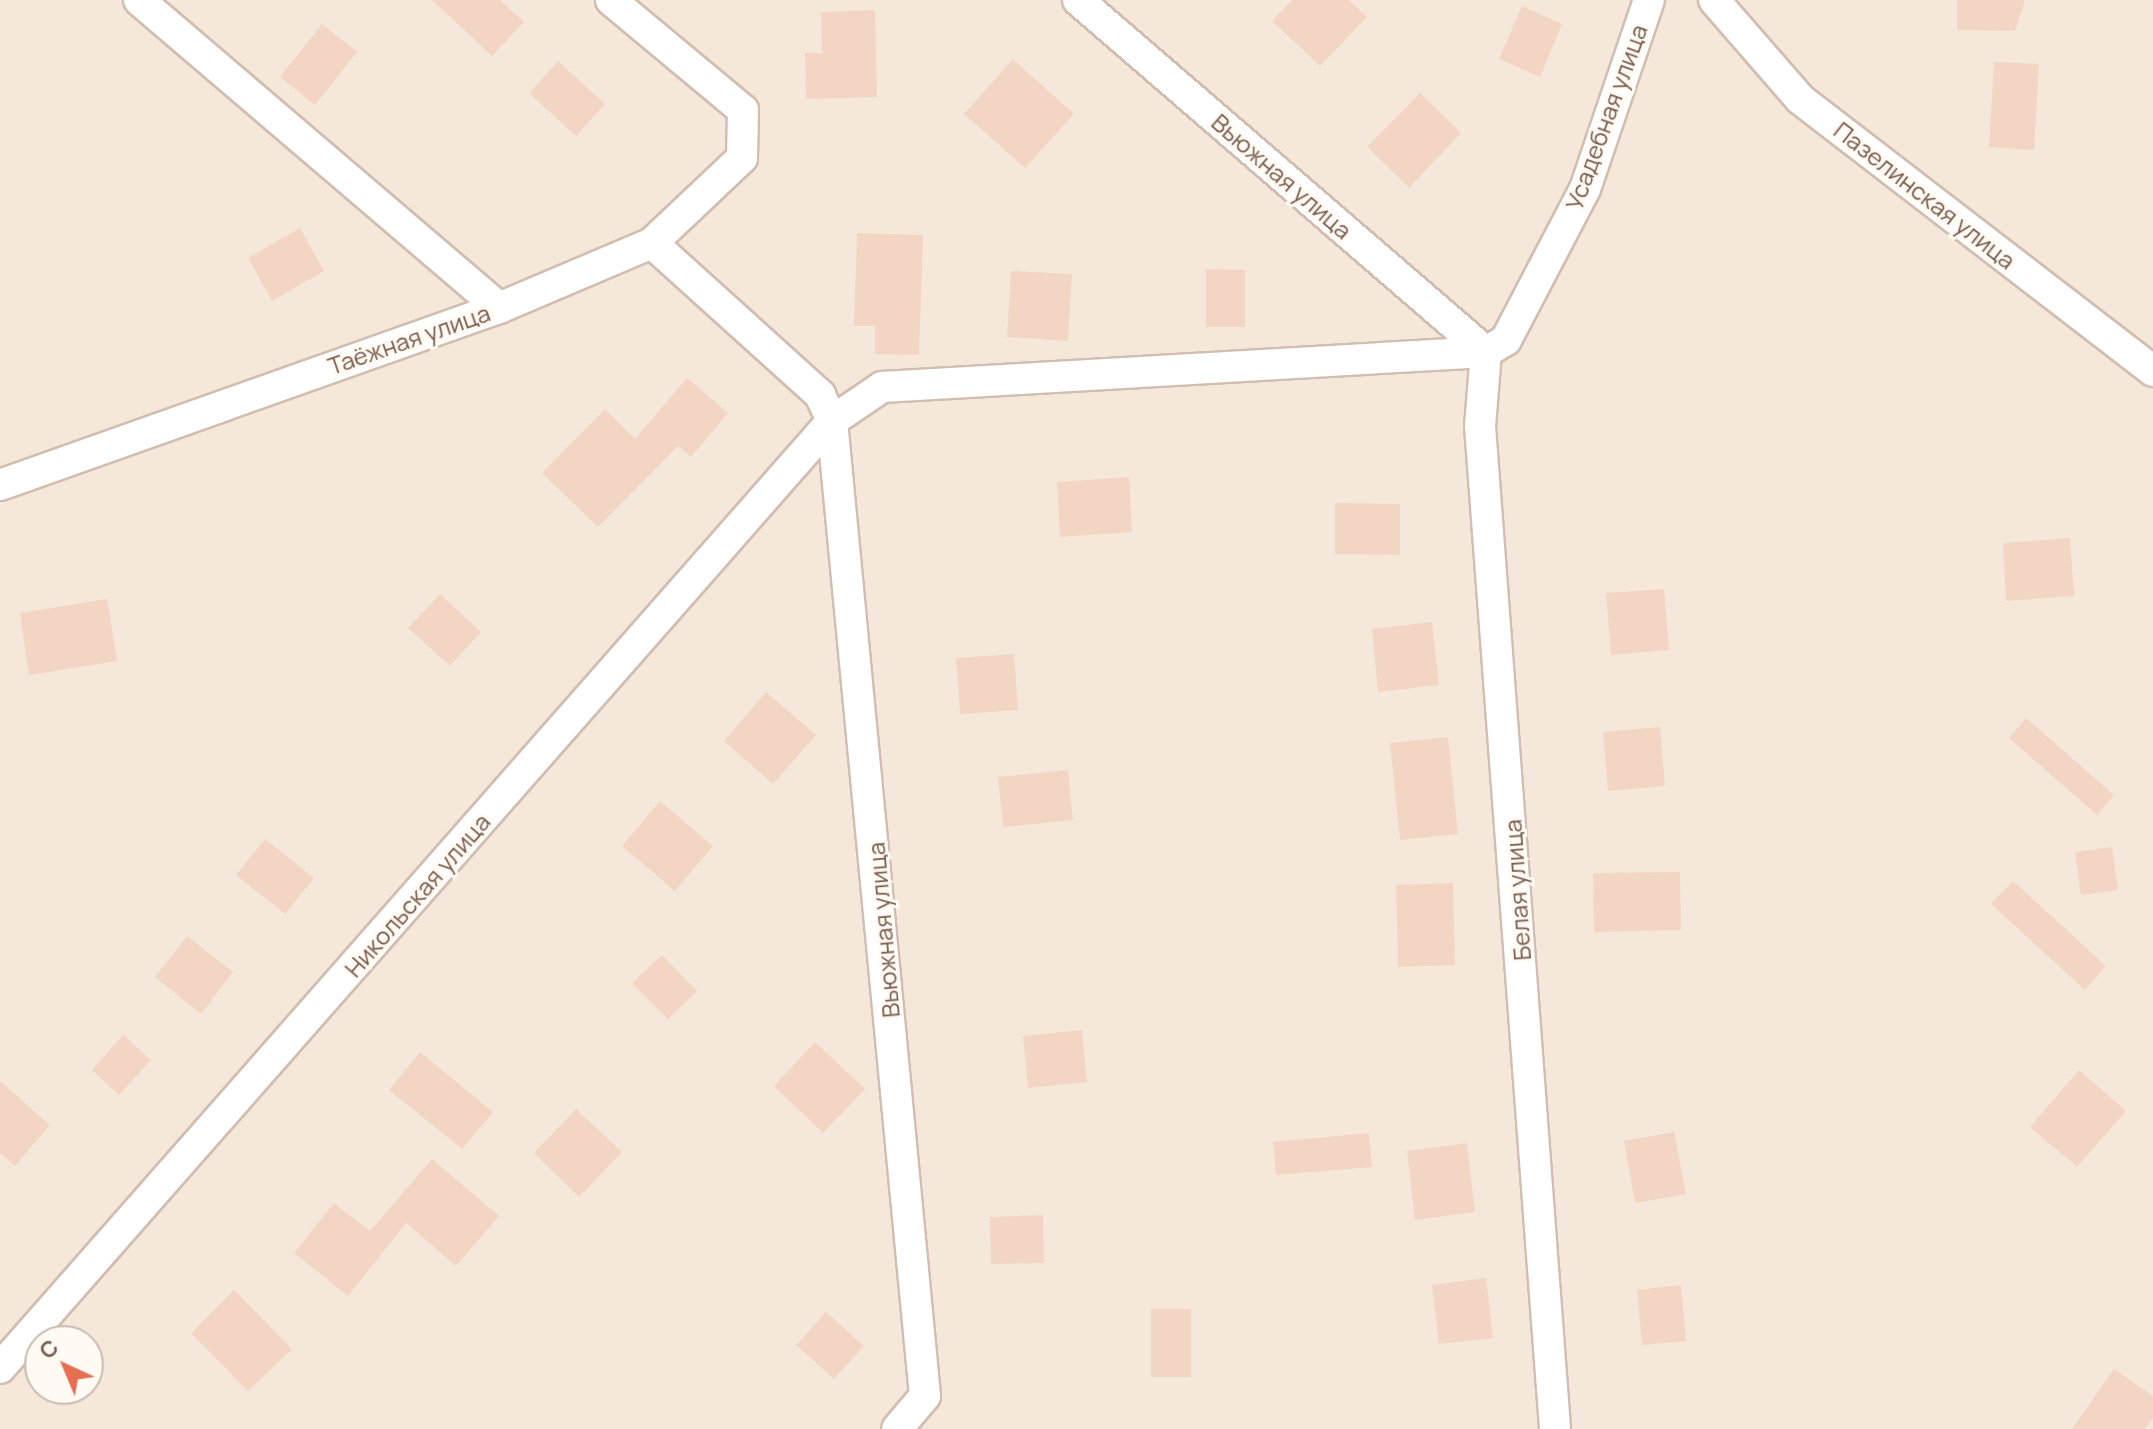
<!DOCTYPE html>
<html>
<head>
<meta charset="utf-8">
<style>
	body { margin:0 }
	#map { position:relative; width:2153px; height:1429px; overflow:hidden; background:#fdf6ec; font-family:Manrope,sans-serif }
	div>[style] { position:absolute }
	.residential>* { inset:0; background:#f5e8da }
	.building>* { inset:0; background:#f3d5c3 }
	.roads { filter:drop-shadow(2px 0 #d1beb0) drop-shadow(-2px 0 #d1beb0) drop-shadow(0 2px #d1beb0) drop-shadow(0 -2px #d1beb0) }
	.minor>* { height:30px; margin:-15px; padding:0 15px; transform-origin:15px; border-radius:15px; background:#fff }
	span { translate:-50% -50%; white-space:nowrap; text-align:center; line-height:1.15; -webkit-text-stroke:6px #fffaf3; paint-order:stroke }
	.street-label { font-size:24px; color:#7a5c4d }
	.north { position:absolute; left:24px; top:1325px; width:80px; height:80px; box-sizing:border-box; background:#fffaf3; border:2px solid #cabbb1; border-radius:50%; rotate:316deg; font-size:22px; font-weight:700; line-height:32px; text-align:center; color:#7a5c4d }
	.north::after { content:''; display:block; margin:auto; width:28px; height:36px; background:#e76f51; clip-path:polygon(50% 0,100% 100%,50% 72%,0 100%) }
</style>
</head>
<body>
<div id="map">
	<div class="residential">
		<i style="clip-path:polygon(evenodd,0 0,2153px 0,2153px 1429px,0 1429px,0 0,40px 1341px,88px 1341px,88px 1389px,40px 1389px,40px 1341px)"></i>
	</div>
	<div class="building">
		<i style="clip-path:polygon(432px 0,500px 0,524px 22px,492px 56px)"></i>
		<i style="clip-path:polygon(1292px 0,1349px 0,1367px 17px,1320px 66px,1272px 21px)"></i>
		<i style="clip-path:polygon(1957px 0,2025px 0,2015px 31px,1957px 30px)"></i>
		<i style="clip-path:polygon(1522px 6px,1562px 24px,1540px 77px,1499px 59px)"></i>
		<i style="clip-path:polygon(875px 10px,877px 97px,806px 99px,805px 53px,822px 53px,821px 12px)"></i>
		<i style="clip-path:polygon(322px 24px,357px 52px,315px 105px,280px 77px)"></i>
		<i style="clip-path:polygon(1013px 59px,1074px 114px,1025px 168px,964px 114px)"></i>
		<i style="clip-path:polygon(558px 61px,605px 104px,576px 136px,529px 93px)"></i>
		<i style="clip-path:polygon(1994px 62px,2039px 64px,2034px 150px,1989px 147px)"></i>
		<i style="clip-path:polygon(1420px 93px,1461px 133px,1409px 188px,1367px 147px)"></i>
		<i style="clip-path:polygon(300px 228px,324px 271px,272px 301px,248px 258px)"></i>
		<i style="clip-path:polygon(857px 233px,923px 235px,919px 355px,875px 354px,875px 326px,854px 326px)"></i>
		<i style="clip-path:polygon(1206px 269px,1245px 270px,1245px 327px,1206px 327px)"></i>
		<i style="clip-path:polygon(1011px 271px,1072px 274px,1068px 341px,1007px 337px)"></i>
		<i style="clip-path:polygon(687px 378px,728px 413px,691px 457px,678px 446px,598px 527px,542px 473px,605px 409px,635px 439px)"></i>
		<i style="clip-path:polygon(1129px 477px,1132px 532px,1060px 537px,1057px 482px)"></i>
		<i style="clip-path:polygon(1335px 503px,1400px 504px,1400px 555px,1335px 554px)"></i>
		<i style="clip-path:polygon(2070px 538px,2074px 596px,2006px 601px,2003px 543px)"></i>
		<i style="clip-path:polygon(1664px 589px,1669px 650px,1611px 655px,1606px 593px)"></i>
		<i style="clip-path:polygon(440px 594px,481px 632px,450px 666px,408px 628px)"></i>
		<i style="clip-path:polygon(107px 599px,117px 661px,29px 675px,20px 613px)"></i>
		<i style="clip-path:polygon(1432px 622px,1439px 685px,1378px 692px,1372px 629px)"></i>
		<i style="clip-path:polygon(1014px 654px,1018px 710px,960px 714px,956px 658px)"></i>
		<i style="clip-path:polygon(766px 692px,816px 735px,773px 784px,724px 741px)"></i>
		<i style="clip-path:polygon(2026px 718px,2114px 795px,2097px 815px,2009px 738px)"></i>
		<i style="clip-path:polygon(1660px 727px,1665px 786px,1608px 791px,1603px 732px)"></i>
		<i style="clip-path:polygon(1448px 737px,1458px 834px,1400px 840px,1390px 743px)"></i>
		<i style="clip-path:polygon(1068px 770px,1073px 820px,1003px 827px,998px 777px)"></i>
		<i style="clip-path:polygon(660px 801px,713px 846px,675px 891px,622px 846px)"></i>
		<i style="clip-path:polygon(265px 839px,314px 878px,285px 914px,236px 875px)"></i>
		<i style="clip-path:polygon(2112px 847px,2118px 890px,2081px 895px,2075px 852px)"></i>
		<i style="clip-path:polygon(1680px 872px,1681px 930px,1594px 932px,1593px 873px)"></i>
		<i style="clip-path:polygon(2013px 881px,2106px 966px,2085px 990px,1991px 904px)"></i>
		<i style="clip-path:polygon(1453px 883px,1455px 965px,1398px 967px,1396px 885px)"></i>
		<i style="clip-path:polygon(187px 936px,233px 972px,201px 1014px,155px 977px)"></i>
		<i style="clip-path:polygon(662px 955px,697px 991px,668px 1019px,632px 983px)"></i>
		<i style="clip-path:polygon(1082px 1030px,1087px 1082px,1028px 1088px,1023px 1036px)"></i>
		<i style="clip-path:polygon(123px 1035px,151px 1060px,119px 1095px,92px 1070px)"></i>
		<i style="clip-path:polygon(815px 1042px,865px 1089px,823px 1133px,774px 1086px)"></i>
		<i style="clip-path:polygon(420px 1052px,493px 1112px,462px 1149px,389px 1090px)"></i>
		<i style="clip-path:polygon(2079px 1070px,2126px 1111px,2077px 1167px,2030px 1127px)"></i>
		<i style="clip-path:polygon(0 1081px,50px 1125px,15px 1166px,0 1153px)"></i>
		<i style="clip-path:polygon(576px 1109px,622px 1152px,579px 1197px,534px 1153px)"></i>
		<i style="clip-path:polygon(1674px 1132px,1686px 1194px,1635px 1203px,1624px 1141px)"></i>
		<i style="clip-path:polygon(1369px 1133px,1372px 1167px,1276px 1175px,1273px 1142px)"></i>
		<i style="clip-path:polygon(1467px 1143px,1475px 1212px,1415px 1220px,1407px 1151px)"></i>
		<i style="clip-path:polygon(432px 1159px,499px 1216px,456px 1266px,406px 1223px,348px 1296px,294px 1253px,334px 1203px,370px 1231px)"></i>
		<i style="clip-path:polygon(1043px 1215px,1044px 1263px,991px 1264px,990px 1217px)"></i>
		<i style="clip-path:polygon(1486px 1278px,1493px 1338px,1439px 1344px,1432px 1285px)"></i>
		<i style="clip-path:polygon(1681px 1285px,1686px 1341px,1642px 1345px,1637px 1290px)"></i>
		<i style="clip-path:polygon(234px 1290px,292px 1349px,248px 1391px,191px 1333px)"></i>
		<i style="clip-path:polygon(1151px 1309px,1191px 1309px,1191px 1377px,1151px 1377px)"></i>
		<i style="clip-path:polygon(826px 1312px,864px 1346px,834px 1379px,796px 1345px)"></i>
		<i style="clip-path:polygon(2114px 1369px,2153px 1396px,2153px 1418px,2145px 1429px,2072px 1429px)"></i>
	</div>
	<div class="roads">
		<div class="minor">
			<i style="left:139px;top:0;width:474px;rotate:40.5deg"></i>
			<i style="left:1078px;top:0;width:539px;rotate:40.79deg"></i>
			<i style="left:1714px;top:0;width:131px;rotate:49deg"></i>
			<i style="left:1800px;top:99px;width:446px;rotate:37.6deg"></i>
			<i style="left:652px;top:243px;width:227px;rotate:42.1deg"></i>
			<i style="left:820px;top:395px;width:29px;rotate:65deg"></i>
			<i style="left:832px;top:421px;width:979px;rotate:84.55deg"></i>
			<i style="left:925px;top:1396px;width:43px;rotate:130.3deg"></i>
			<i style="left:1486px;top:352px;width:74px;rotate:94.6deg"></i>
			<i style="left:1480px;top:426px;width:1006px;rotate:85.72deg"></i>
			<i style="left:0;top:485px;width:529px;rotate:-19.53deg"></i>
			<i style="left:499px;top:308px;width:166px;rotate:-23deg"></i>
			<i style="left:652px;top:243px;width:124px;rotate:-43.4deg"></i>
			<i style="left:742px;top:158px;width:48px;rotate:-88.8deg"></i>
			<i style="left:743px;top:110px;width:172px;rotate:-140.2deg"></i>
			<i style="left:0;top:1368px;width:1261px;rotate:-48.7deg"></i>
			<i style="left:832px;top:421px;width:60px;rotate:-34.2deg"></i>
			<i style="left:882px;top:387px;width:605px;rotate:-3.32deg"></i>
			<i style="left:1486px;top:352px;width:23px;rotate:-31deg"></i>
			<i style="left:1506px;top:340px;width:170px;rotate:-62.4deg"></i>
			<i style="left:1585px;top:189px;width:200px;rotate:-71.3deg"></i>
		</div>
	</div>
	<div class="street-label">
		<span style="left:1606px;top:117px;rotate:-70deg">Усадебная улица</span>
		<span style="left:1282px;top:176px;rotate:41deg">Вьюжная улица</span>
		<span style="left:1925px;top:195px;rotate:38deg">Пазелинская улица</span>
		<span style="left:409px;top:339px;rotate:-19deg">Таёжная улица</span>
		<span style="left:1517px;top:890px;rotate:-94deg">Белая улица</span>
		<span style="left:417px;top:895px;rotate:-49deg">Никольская улица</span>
		<span style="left:883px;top:930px;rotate:-95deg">Вьюжная улица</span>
	</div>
	<div class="north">С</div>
</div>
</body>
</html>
